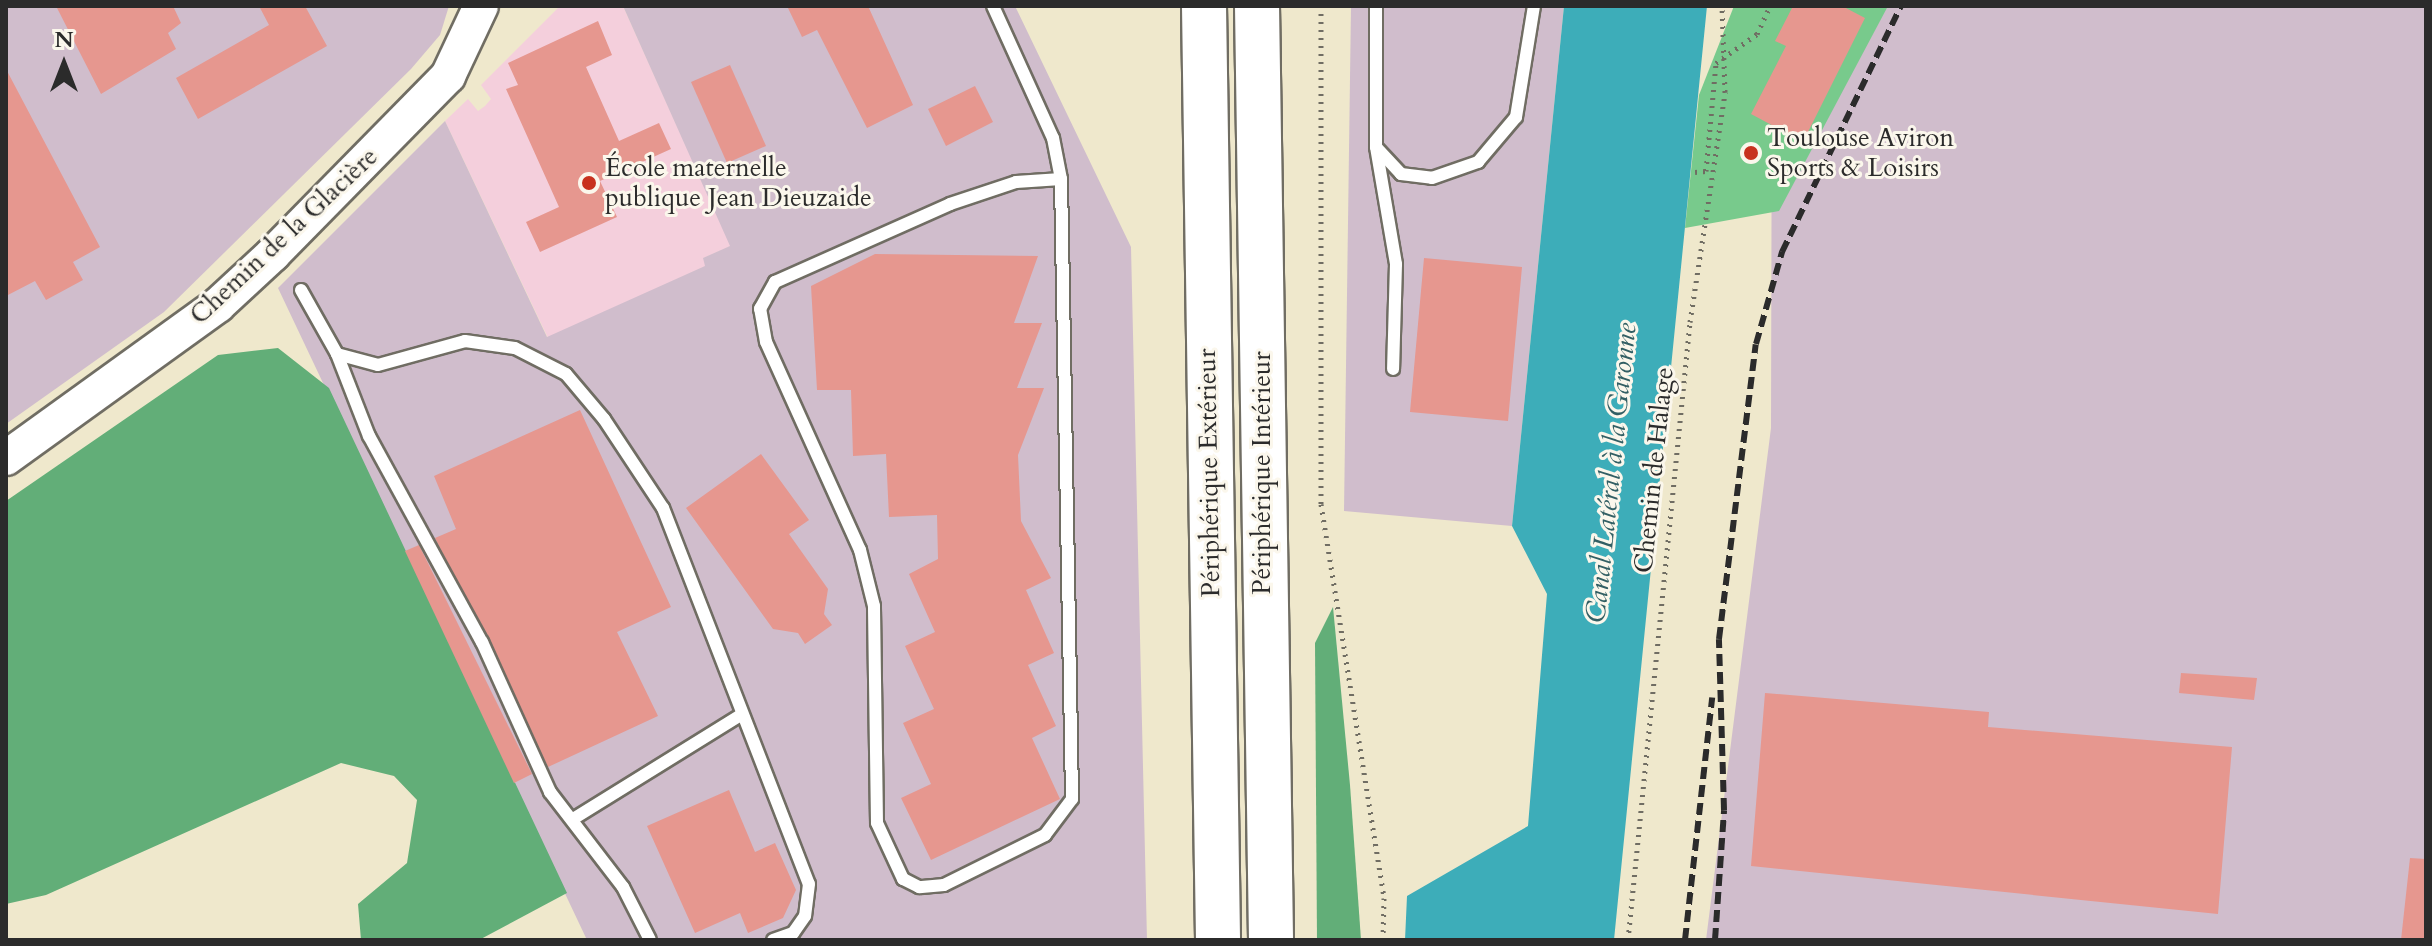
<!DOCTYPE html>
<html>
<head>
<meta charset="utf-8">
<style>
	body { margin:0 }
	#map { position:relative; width:2432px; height:946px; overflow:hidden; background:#efe8cc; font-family:Cardo,serif }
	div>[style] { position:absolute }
	.built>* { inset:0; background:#f4cfdc }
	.industrial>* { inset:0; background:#d0bdcc }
	.green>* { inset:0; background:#78ca8c }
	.forest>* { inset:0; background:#62ae78 }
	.water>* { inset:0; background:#3dadb9 }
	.building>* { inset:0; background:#e6978f }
	.path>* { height:5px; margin-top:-2.5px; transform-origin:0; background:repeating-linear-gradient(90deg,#706d63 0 2px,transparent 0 8px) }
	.roads { filter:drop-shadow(2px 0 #706d63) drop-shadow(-2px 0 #706d63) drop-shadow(0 2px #706d63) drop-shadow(0 -2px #706d63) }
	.lane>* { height:12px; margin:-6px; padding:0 6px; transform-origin:6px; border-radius:6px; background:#fff }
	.secondary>* { height:34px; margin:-17px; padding:0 17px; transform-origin:17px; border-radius:17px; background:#fff }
	.highway>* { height:44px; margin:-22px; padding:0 22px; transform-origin:22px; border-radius:22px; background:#fff }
	.rail>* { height:6px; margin-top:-3px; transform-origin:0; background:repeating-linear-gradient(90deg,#2b2b2b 0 12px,transparent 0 18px) }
	.dots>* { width:22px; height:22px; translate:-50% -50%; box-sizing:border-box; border:4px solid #fbf7ec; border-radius:50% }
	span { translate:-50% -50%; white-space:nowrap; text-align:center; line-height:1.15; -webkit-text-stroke:6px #fbf7ec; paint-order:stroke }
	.poi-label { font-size:26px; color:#2b2b2b }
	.left { translate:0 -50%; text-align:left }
	.street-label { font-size:26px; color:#2b2b2b }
	.water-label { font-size:28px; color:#325f64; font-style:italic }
	.frame { position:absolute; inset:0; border:8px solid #2b2b2b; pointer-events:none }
	.north { position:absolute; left:24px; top:24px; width:80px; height:80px; -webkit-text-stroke:6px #fbf7ec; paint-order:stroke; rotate:0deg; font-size:22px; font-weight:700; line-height:32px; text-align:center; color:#2b2b2b }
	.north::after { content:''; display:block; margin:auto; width:28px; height:36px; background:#2b2b2b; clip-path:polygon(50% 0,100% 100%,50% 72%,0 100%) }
</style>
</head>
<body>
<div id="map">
	<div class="built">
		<i style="clip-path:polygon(560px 6px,623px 6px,731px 246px,704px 258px,706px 266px,548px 338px,445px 121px,468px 99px,478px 111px,485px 106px,491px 99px,481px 85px)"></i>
	</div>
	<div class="industrial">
		<i style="clip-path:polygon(6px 6px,449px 6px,440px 35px,411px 69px,164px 312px,6px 424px)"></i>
		<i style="clip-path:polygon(623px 6px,1015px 6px,1131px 247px,1147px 940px,587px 940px,278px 288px,445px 121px,547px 337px,705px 266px,703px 258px,730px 246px)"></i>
		<i style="clip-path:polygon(1351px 6px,1564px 6px,1512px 526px,1344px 511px)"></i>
		<i style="clip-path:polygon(1772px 6px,2426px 6px,2426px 940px,1706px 940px,1771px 428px)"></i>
	</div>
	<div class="green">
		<i style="clip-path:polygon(1734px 6px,1888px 6px,1779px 211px,1685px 228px,1699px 95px)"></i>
	</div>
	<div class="forest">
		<i style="clip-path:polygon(278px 348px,329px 388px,567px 893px,479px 940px,361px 940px,358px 904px,407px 863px,417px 800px,394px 776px,341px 763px,46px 895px,6px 904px,6px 501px,218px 355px)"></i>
		<i style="clip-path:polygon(1333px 607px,1350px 785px,1361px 940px,1317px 940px,1315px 643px)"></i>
	</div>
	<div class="water">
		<i style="clip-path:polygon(1564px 6px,1707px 6px,1614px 940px,1405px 940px,1407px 896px,1528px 826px,1547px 594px,1512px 526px)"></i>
	</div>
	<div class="building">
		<i style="clip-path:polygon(56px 6px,173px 6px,181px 23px,168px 33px,176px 49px,101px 94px)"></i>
		<i style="clip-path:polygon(259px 6px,305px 6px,327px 46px,198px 119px,176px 78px,269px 25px)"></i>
		<i style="clip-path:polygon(787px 6px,868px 6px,913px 105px,867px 128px,817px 30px,802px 37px)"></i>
		<i style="clip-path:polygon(1793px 6px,1842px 6px,1865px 18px,1803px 142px,1751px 114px,1786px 46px,1775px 41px)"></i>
		<i style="clip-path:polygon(598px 21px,612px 55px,586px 67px,619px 141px,659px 123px,671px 149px,600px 181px,617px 217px,540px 252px,526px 222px,559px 207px,506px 89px,518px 85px,508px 63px)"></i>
		<i style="clip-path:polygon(730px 65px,766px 146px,727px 163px,691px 82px)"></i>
		<i style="clip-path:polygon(6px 69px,100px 247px,73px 262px,83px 280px,46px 300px,35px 281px,6px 296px)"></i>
		<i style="clip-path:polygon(975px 86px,993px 122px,946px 146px,928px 109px)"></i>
		<i style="clip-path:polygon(875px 254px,1038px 256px,1014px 323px,1042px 323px,1017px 388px,1044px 388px,1018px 455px,1021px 521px,1051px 578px,1026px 590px,1054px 653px,1028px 665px,1056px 726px,1032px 738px,1060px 799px,931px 860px,901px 798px,931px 784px,903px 723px,934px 709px,905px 646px,935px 632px,909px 574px,938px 559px,937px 515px,889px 517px,886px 454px,853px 456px,851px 390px,817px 390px,811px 286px)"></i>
		<i style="clip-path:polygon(1424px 258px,1522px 267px,1508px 421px,1410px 412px)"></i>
		<i style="clip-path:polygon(580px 410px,671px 607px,617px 632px,658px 716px,548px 767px,435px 538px,456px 529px,434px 476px)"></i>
		<i style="clip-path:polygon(761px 454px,809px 520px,789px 534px,828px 589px,824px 614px,832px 625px,805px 644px,798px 633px,773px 629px,686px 508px)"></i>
		<i style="clip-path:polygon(419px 545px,532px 774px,514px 783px,405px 551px)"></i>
		<i style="clip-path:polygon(2181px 673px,2257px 678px,2254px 700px,2179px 693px)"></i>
		<i style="clip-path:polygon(1765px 693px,1989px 712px,1988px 727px,2232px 747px,2218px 914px,1751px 866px)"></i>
		<i style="clip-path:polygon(729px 790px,755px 852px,775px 843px,796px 890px,783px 918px,748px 933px,740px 913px,695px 933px,647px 826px)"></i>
		<i style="clip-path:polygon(2410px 858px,2426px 859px,2426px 940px,2401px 940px)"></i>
	</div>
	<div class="path">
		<i style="left:1321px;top:6px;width:498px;rotate:90deg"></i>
		<i style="left:1321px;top:504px;width:399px;rotate:80.9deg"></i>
		<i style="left:1384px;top:898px;width:42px;rotate:91.4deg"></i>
		<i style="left:1695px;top:172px;width:11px;rotate:-5deg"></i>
		<i style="left:1706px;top:171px;width:108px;rotate:-84.7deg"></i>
		<i style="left:1716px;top:63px;width:50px;rotate:-35.3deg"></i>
		<i style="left:1757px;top:34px;width:31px;rotate:-65deg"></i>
		<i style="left:1628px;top:940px;width:621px;rotate:-84.27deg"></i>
		<i style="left:1690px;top:322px;width:233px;rotate:-81.3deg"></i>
		<i style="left:1725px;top:92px;width:86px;rotate:-92deg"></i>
	</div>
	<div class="roads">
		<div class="lane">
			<i style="left:993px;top:6px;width:145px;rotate:65.6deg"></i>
			<i style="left:1053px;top:138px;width:42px;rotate:79deg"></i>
			<i style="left:1061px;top:179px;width:620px;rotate:88.98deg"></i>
			<i style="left:1072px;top:799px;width:45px;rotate:126.9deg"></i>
			<i style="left:1045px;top:835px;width:113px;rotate:153.7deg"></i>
			<i style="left:944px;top:885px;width:25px;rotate:175deg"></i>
			<i style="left:919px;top:887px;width:18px;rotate:-153deg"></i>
			<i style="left:903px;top:879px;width:62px;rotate:-114.9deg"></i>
			<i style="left:877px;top:823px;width:217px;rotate:-90.8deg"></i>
			<i style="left:874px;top:606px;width:58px;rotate:-104deg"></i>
			<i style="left:860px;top:550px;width:228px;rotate:-114.3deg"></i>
			<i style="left:766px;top:342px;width:34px;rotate:-100deg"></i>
			<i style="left:760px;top:309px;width:31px;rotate:-61deg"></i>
			<i style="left:775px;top:282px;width:192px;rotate:-24deg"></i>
			<i style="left:950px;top:204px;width:70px;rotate:-18.4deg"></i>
			<i style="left:1016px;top:182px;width:45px;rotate:-3.8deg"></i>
			<i style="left:1376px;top:6px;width:141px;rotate:90deg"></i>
			<i style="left:1376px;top:147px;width:119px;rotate:80.3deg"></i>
			<i style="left:1396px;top:264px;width:105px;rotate:91.6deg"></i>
			<i style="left:1376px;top:147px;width:37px;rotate:47deg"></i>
			<i style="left:1401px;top:174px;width:31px;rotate:7deg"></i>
			<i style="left:1432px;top:178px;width:49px;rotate:-19.2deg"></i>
			<i style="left:1478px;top:162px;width:59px;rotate:-49.8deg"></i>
			<i style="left:1516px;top:117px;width:112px;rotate:-80.8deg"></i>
			<i style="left:301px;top:290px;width:73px;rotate:60.6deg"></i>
			<i style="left:337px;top:354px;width:42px;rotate:15deg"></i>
			<i style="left:378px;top:365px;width:90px;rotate:-15.4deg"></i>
			<i style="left:465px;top:341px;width:50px;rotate:8deg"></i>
			<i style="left:515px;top:348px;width:57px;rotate:27deg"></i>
			<i style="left:566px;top:374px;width:59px;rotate:49.8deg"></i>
			<i style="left:604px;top:419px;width:107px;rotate:56.5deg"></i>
			<i style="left:663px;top:508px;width:403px;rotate:68.8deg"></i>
			<i style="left:809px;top:884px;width:32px;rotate:97deg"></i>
			<i style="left:805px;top:916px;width:21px;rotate:125deg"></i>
			<i style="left:793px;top:933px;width:21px;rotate:161deg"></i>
			<i style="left:337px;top:354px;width:88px;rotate:68.7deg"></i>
			<i style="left:369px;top:436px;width:235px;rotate:61.3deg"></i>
			<i style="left:482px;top:642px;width:165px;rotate:65.6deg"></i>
			<i style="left:550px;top:792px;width:120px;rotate:52.5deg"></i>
			<i style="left:623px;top:887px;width:59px;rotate:63deg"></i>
			<i style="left:573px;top:819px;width:195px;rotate:-31.8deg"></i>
		</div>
		<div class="secondary">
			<i style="left:6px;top:458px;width:261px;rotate:-35.8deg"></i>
			<i style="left:218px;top:305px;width:75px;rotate:-42.8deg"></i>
			<i style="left:273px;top:254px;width:250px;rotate:-45.5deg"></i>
			<i style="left:448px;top:76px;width:77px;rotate:-64.8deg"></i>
		</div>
		<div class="highway">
			<i style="left:1204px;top:6px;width:934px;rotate:89.14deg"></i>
			<i style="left:1257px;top:6px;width:934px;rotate:89.14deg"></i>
		</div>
	</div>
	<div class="rail">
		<i style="left:1685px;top:940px;width:244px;rotate:-83.6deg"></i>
		<i style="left:1715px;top:940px;width:130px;rotate:-86deg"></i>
		<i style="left:1724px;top:810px;width:171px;rotate:-91.7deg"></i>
		<i style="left:1719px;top:639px;width:297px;rotate:-82.9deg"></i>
		<i style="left:1756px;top:344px;width:96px;rotate:-74.2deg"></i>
		<i style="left:1782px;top:252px;width:273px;rotate:-64.2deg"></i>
	</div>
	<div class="dots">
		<i style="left:1751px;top:153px;background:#c8321e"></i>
		<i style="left:589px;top:183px;background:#c8321e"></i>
	</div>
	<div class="poi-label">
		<span class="left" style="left:1767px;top:153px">Toulouse Aviron<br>Sports &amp; Loisirs</span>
		<span class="left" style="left:605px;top:183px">École maternelle<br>publique Jean Dieuzaide</span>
	</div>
	<div class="street-label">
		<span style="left:284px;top:236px;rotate:-43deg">Chemin de la Glacière</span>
		<span style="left:1654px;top:470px;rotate:-84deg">Chemin de Halage</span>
		<span style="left:1209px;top:473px;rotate:-91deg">Périphérique Extérieur</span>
		<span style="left:1262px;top:473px;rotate:-90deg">Périphérique Intérieur</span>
	</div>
	<div class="water-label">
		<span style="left:1611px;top:473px;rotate:-84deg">Canal Latéral à la Garonne</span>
	</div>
	<div class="frame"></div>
	<div class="north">N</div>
</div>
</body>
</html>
